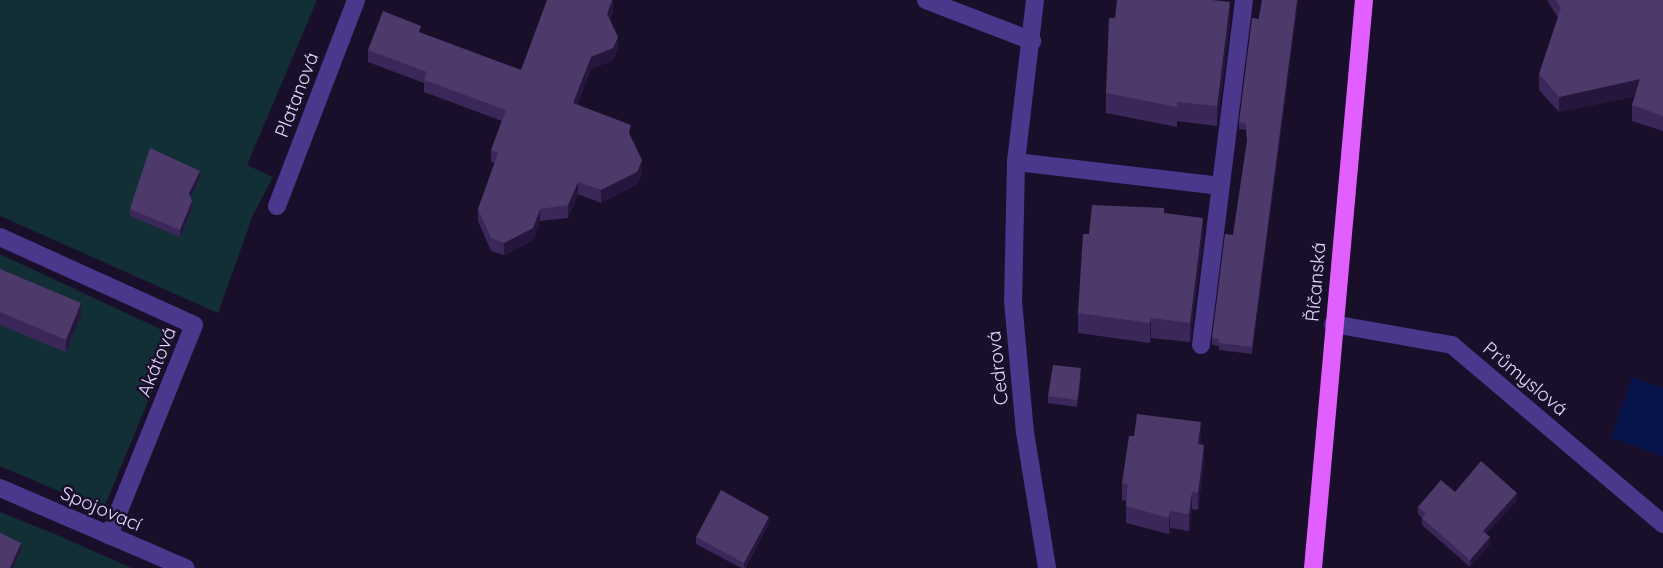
<!DOCTYPE html>
<html>
<head>
<meta charset="utf-8">
<style>
	body { margin:0 }
	#map { position:relative; width:1663px; height:568px; overflow:hidden; background:#190f2a; font-family:Quicksand,sans-serif }
	div>[style] { position:absolute }
	.green>* { inset:0; background:#122f35 }
	.water>* { inset:0; background:#07134b }
	.minor>* { height:18px; margin:-9px; padding:0 9px; transform-origin:9px; border-radius:9px; background:#4b378c }
	.major>* { height:18px; margin:-9px; padding:0 9px; transform-origin:9px; border-radius:9px; background:#e25fff }
	.wall>* { inset:0; background:#3b2759 }
	.shaded-wall>* { inset:0; background:#26163e }
	.building>* { inset:0; background:#4d3a6a }
	span { translate:-50% -50%; white-space:nowrap; text-align:center; line-height:1.15; -webkit-text-stroke:5px #190f2a; paint-order:stroke }
	.street-label { font-size:19px; color:#e4d8ff }
</style>
</head>
<body>
<div id="map">
	<div class="green">
		<i style="clip-path:polygon(0 0,317px 0,247px 165px,273px 177px,253px 215px,218px 313px,0 216px)"></i>
		<i style="clip-path:polygon(0 254px,175px 336px,103px 510px,0 466px)"></i>
		<i style="clip-path:polygon(0 512px,57px 535px,132px 568px,0 568px)"></i>
	</div>
	<div class="water">
		<i style="clip-path:polygon(1632px 377px,1663px 388px,1663px 456px,1611px 438px)"></i>
	</div>
	<div class="minor">
		<i style="left:926px;top:0;width:114px;rotate:21.1deg"></i>
		<i style="left:1035px;top:0;width:163px;rotate:96.7deg"></i>
		<i style="left:1016px;top:162px;width:139px;rotate:91.2deg"></i>
		<i style="left:1013px;top:301px;width:132px;rotate:84.8deg"></i>
		<i style="left:1025px;top:432px;width:138px;rotate:80.8deg"></i>
		<i style="left:1016px;top:162px;width:206px;rotate:6.7deg"></i>
		<i style="left:277px;top:206px;width:221px;rotate:-69deg"></i>
		<i style="left:0;top:237px;width:213px;rotate:24.4deg"></i>
		<i style="left:194px;top:325px;width:227px;rotate:112deg"></i>
		<i style="left:1333px;top:324px;width:121px;rotate:10deg"></i>
		<i style="left:1452px;top:345px;width:277px;rotate:40.3deg"></i>
		<i style="left:1201px;top:345px;width:348px;rotate:-82.9deg"></i>
		<i style="left:0;top:488px;width:202px;rotate:23.3deg"></i>
	</div>
	<div class="major">
		<i style="left:1313px;top:568px;width:570px;rotate:-84.87deg"></i>
	</div>
	<div class="wall">
		<i style="clip-path:polygon(613px 0,613px 11px,610px 19px,618px 50px,613px 60px,591px 69px,577px 105px,631px 138px,642px 172px,637px 184px,601px 203px,578px 194px,568px 218px,540px 221px,533px 240px,504px 255px,491px 251px,478px 221px,478px 209px,495px 163px,491px 162px,491px 150px,502px 121px,424px 92px,424px 83px,368px 62px,368px 50px,421px 33px,521px 70px)"></i>
		<i style="clip-path:polygon(1262px 0,1298px 0,1252px 354px,1219px 350px,1219px 346px,1212px 345px,1212px 338px,1233px 235px,1247px 142px,1246px 130px,1239px 129px,1239px 122px)"></i>
		<i style="clip-path:polygon(1547px 0,1663px 0,1663px 131px,1632px 121px,1632px 105px,1635px 96px,1559px 112px,1539px 90px,1539px 74px,1558px 18px)"></i>
		<i style="clip-path:polygon(1230px 22px,1217px 126px,1177px 121px,1177px 127px,1106px 113px,1106px 93px)"></i>
		<i style="clip-path:polygon(200px 177px,190px 197px,192px 208px,180px 237px,130px 216px,130px 209px)"></i>
		<i style="clip-path:polygon(1164px 214px,1203px 238px,1190px 342px,1151px 338px,1150px 343px,1078px 333px,1078px 313px,1089px 234px)"></i>
		<i style="clip-path:polygon(0 269px,81px 316px,66px 352px,0 325px)"></i>
		<i style="clip-path:polygon(1081px 375px,1077px 407px,1048px 403px,1048px 396px)"></i>
		<i style="clip-path:polygon(1201px 439px,1200px 444px,1204px 462px,1198px 510px,1192px 509px,1189px 531px,1170px 528px,1169px 534px,1126px 523px,1126px 501px,1122px 500px,1122px 483px)"></i>
		<i style="clip-path:polygon(1455px 492px,1517px 500px,1486px 534px,1490px 544px,1470px 567px,1422px 525px,1422px 518px,1418px 514px,1418px 507px)"></i>
		<i style="clip-path:polygon(769px 523px,745px 568px,741px 568px,696px 544px,696px 537px)"></i>
	</div>
	<div class="shaded-wall">
		<i style="clip-path:polygon(612px 0,613px 11px,607px 26px,607px 14px)"></i>
		<i style="clip-path:polygon(1297px 0,1298px 0,1252px 354px,1252px 347px)"></i>
		<i style="clip-path:polygon(1230px 2px,1230px 22px,1217px 126px,1217px 106px)"></i>
		<i style="clip-path:polygon(618px 37px,618px 50px,613px 60px,591px 69px,573px 116px,573px 103px,591px 57px)"></i>
		<i style="clip-path:polygon(1640px 79px,1640px 95px,1559px 112px,1559px 97px)"></i>
		<i style="clip-path:polygon(642px 160px,642px 172px,637px 184px,601px 203px,601px 190px)"></i>
		<i style="clip-path:polygon(200px 171px,200px 177px,189px 200px,189px 193px)"></i>
		<i style="clip-path:polygon(578px 182px,578px 194px,568px 218px,568px 205px)"></i>
		<i style="clip-path:polygon(192px 201px,192px 208px,180px 237px,180px 230px)"></i>
		<i style="clip-path:polygon(540px 209px,540px 221px,533px 240px,504px 255px,504px 243px)"></i>
		<i style="clip-path:polygon(1203px 218px,1203px 238px,1190px 342px,1190px 323px)"></i>
		<i style="clip-path:polygon(81px 303px,81px 316px,66px 352px,66px 340px)"></i>
		<i style="clip-path:polygon(1151px 318px,1151px 338px,1150px 343px,1150px 323px)"></i>
		<i style="clip-path:polygon(1201px 422px,1201px 439px,1198px 461px,1198px 444px)"></i>
		<i style="clip-path:polygon(1204px 445px,1204px 462px,1198px 510px,1198px 493px)"></i>
		<i style="clip-path:polygon(1192px 492px,1192px 509px,1189px 531px,1189px 514px)"></i>
		<i style="clip-path:polygon(1517px 493px,1517px 500px,1483px 538px,1483px 531px)"></i>
		<i style="clip-path:polygon(1170px 511px,1170px 528px,1169px 534px,1169px 518px)"></i>
		<i style="clip-path:polygon(769px 517px,769px 523px,744px 568px,744px 563px)"></i>
		<i style="clip-path:polygon(1490px 537px,1490px 544px,1470px 567px,1470px 560px)"></i>
		<i style="clip-path:polygon(21px 543px,21px 550px,13px 568px,10px 568px)"></i>
	</div>
	<div class="building">
		<i style="clip-path:polygon(547px 0,612px 0,607px 14px,618px 37px,613px 48px,591px 57px,573px 103px,631px 125px,629px 133px,642px 160px,637px 172px,601px 190px,578px 182px,568px 205px,540px 209px,533px 228px,504px 243px,491px 238px,478px 209px,498px 153px,491px 150px,506px 110px,424px 80px,427px 72px,368px 50px,383px 11px,421px 26px,419px 32px,521px 70px)"></i>
		<i style="clip-path:polygon(1117px 0,1212px 0,1230px 2px,1217px 106px,1177px 102px,1177px 107px,1106px 93px,1109px 18px,1115px 18px)"></i>
		<i style="clip-path:polygon(1262px 0,1297px 0,1252px 347px,1219px 343px,1219px 339px,1212px 338px,1225px 234px,1233px 235px,1247px 141px,1246px 123px,1239px 122px,1252px 18px,1259px 19px)"></i>
		<i style="clip-path:polygon(1556px 0,1663px 0,1663px 116px,1632px 105px,1640px 79px,1559px 97px,1539px 74px,1561px 8px)"></i>
		<i style="clip-path:polygon(150px 148px,200px 171px,189px 193px,192px 201px,180px 230px,130px 209px)"></i>
		<i style="clip-path:polygon(1092px 205px,1164px 208px,1164px 213px,1203px 218px,1190px 323px,1151px 318px,1150px 323px,1078px 313px,1083px 234px,1089px 234px)"></i>
		<i style="clip-path:polygon(0 269px,81px 303px,66px 340px,0 312px)"></i>
		<i style="clip-path:polygon(1053px 365px,1081px 368px,1077px 400px,1048px 396px)"></i>
		<i style="clip-path:polygon(1137px 414px,1201px 422px,1198px 444px,1204px 445px,1198px 493px,1192px 492px,1189px 514px,1170px 511px,1169px 518px,1126px 506px,1128px 484px,1122px 483px,1129px 436px,1134px 436px)"></i>
		<i style="clip-path:polygon(1481px 461px,1517px 493px,1483px 531px,1490px 537px,1470px 560px,1422px 518px,1426px 514px,1418px 507px,1441px 480px,1455px 492px)"></i>
		<i style="clip-path:polygon(721px 490px,769px 517px,744px 563px,696px 537px)"></i>
		<i style="clip-path:polygon(0 533px,21px 543px,10px 568px,0 568px)"></i>
	</div>
	<div class="street-label">
		<span style="left:297px;top:95px;rotate:-69deg">Platanová</span>
		<span style="left:1316px;top:282px;rotate:-85deg">Říčanská</span>
		<span style="left:157px;top:362px;rotate:-68deg">Akátová</span>
		<span style="left:998px;top:368px;rotate:-96deg">Cedrová</span>
		<span style="left:1525px;top:379px;rotate:40deg">Průmyslová</span>
		<span style="left:101px;top:509px;rotate:23deg">Spojovací</span>
	</div>
</div>
</body>
</html>
